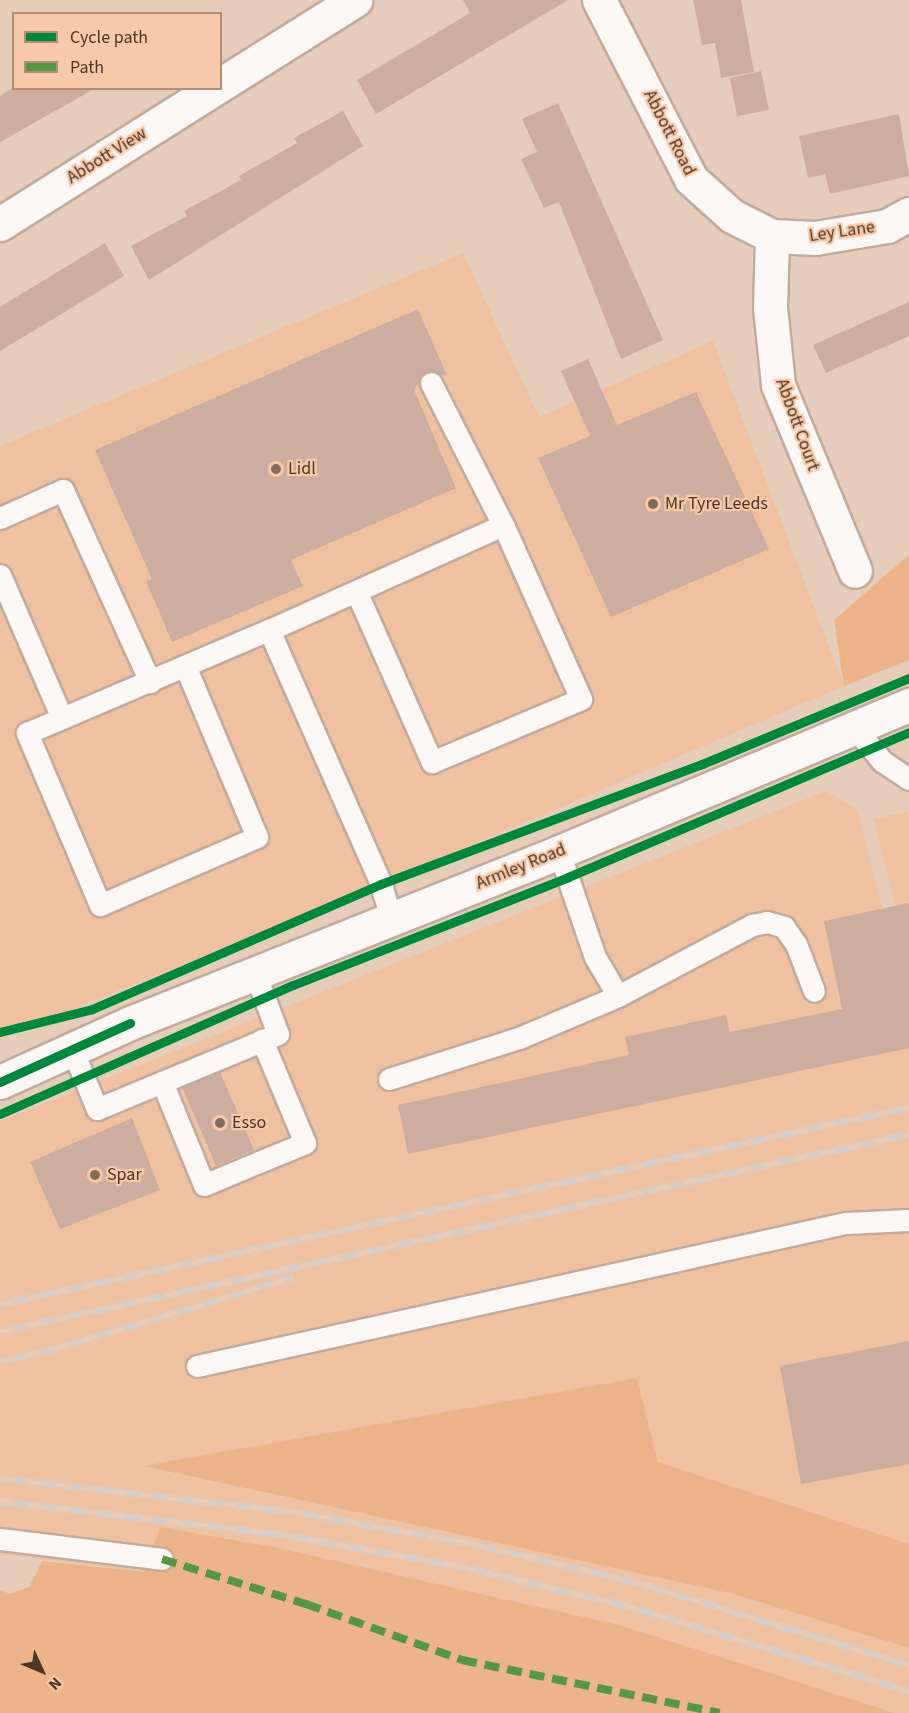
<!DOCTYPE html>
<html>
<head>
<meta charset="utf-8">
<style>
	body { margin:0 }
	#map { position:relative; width:909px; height:1713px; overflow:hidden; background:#e6ccba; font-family:"Source Sans 3",sans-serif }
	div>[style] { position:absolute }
	.built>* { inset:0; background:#f0c1a1 }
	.green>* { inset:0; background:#edb389 }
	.building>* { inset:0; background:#cdad9f }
	.roads { filter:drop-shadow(2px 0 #c2ab9c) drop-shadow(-2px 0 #c2ab9c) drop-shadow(0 2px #c2ab9c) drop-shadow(0 -2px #c2ab9c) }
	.service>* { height:21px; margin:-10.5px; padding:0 10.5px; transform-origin:10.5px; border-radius:10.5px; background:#fbf7f5 }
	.minor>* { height:33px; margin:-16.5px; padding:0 16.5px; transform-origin:16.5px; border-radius:16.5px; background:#fbf7f5 }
	.primary>* { height:33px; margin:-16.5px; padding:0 16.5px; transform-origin:16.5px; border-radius:16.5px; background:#fbf7f5 }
	.rail>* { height:7px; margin-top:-3.5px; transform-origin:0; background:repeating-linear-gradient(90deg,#f7c8a9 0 14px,#d5cdc8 0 28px); box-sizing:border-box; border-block:2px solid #d5cdc8 }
	.quiet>* { height:8px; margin-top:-4px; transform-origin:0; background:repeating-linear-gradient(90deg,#56983f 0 15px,transparent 0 23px) }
	.cycleway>* { height:9px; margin:-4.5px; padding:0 4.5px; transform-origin:4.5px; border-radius:4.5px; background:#00873e }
	.dots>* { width:16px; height:16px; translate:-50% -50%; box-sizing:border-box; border:3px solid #f7c8a9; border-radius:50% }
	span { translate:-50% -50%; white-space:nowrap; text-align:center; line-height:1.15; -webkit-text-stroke:4.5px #f7c8a9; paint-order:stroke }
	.street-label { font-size:18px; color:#4e3626 }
	.poi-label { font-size:18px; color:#4e3626 }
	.left { translate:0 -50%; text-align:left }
	.legend { position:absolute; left:12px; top:12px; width:210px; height:78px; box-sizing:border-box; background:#f7c8a9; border:2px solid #b38e75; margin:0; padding:8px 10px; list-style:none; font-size:18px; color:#4e3626 }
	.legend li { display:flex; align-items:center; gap:12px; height:30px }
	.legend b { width:30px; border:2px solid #b38e75 }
	.north { position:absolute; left:12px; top:1641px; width:60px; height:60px; -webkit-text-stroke:4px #f7c8a9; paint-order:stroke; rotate:134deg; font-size:16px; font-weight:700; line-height:24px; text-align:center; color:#4e3626 }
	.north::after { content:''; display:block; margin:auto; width:21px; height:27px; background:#4e3626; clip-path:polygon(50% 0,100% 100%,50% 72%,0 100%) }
</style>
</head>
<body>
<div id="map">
	<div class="built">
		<i style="clip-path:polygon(463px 253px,539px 417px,713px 341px,844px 686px,381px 884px,0 1039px,0 446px)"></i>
		<i style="clip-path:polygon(826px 791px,857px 809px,909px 1013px,909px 1544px,658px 1462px,145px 1467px,734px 1594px,909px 1648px,909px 1713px,895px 1713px,623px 1626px,279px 1548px,160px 1527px,144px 1572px,0 1554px,0 1121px)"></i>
		<i style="clip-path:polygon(909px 811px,909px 961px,874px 819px)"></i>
	</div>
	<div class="green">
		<i style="clip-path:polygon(909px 555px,909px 660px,844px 686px,834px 620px)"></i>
		<i style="clip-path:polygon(637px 1378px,658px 1462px,909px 1544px,909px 1648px,734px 1594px,143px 1466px)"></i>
		<i style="clip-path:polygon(160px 1527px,279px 1548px,623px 1626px,895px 1713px,0 1713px,0 1590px,10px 1594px,29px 1587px,42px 1561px,144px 1572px)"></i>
	</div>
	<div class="building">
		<i style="clip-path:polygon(463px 0,568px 0,376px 114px,357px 80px,470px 13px)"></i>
		<i style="clip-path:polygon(693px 0,741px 0,754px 72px,721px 78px,715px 43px,702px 45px)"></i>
		<i style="clip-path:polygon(761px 71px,769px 110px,737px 116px,730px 78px)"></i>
		<i style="clip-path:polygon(12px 88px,96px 88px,0 142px,0 96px)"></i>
		<i style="clip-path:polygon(558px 103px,663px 340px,621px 359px,559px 202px,544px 208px,521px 159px,537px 152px,522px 119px)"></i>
		<i style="clip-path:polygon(343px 111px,363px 146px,149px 280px,131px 246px,187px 216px,184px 211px,241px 180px,239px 176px,297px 143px,294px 138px)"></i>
		<i style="clip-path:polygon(899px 114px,909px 176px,830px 194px,825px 174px,808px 178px,799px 136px)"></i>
		<i style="clip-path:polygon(105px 243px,124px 276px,0 351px,0 307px)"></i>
		<i style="clip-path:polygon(909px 302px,909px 336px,826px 373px,813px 345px)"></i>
		<i style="clip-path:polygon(418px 309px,447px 376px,426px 371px,414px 390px,456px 488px,291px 560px,303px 586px,172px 642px,146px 581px,152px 579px,95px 450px)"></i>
		<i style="clip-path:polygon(588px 359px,617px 425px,696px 392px,769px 549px,611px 617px,538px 458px,590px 436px,561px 371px)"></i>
		<i style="clip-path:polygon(909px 903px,909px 1048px,408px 1154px,398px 1105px,629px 1055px,625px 1037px,726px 1015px,730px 1032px,842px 1009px,824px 921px)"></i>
		<i style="clip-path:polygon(220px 1072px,254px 1150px,216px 1166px,182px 1087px)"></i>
		<i style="clip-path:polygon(132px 1118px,160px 1190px,60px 1229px,30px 1162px)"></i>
		<i style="clip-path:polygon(909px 1341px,909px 1464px,801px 1484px,780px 1366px)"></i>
	</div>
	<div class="roads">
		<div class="service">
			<i style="left:431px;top:383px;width:159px;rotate:63.1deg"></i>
			<i style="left:0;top:518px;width:69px;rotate:-24deg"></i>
			<i style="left:63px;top:490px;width:211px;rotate:65.6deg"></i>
			<i style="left:0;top:575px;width:156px;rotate:66.6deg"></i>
			<i style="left:357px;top:593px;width:185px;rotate:66.1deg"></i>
			<i style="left:432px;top:762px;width:162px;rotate:-22.9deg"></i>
			<i style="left:581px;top:699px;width:191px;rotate:-114.1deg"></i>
			<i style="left:503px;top:525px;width:256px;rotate:155.8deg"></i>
			<i style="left:269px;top:630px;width:278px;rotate:66.2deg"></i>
			<i style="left:381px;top:884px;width:36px;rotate:74deg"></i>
			<i style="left:186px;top:668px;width:183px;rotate:67.2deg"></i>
			<i style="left:257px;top:837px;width:171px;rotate:156.6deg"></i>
			<i style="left:100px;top:905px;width:187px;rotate:-113deg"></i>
			<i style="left:27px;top:733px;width:263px;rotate:-23.1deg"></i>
			<i style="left:855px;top:728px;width:43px;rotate:50.7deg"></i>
			<i style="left:882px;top:761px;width:32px;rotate:34deg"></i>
			<i style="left:559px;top:852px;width:111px;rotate:71.1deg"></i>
			<i style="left:595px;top:957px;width:45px;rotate:59.5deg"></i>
			<i style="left:618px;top:996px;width:152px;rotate:-27.9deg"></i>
			<i style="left:752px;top:925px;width:15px;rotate:-11deg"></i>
			<i style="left:767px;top:922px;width:18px;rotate:16deg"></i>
			<i style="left:784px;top:927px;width:21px;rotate:55deg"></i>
			<i style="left:796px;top:944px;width:50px;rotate:69deg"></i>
			<i style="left:72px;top:1049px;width:65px;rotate:67.4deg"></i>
			<i style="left:97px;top:1109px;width:196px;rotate:-22.5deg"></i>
			<i style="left:278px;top:1034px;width:65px;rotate:-110.7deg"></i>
			<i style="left:389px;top:1079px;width:136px;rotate:-17.5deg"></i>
			<i style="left:519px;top:1038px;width:108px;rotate:-23deg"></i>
			<i style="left:162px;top:1082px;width:111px;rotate:67.8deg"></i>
			<i style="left:204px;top:1185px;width:60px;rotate:-22.7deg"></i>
			<i style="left:259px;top:1162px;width:50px;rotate:-22.4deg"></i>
			<i style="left:305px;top:1143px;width:112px;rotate:-112.7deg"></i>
			<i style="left:197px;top:1366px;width:665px;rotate:-12.43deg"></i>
			<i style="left:846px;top:1223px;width:63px;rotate:-2.7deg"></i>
			<i style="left:0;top:1539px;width:163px;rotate:7deg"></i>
		</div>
		<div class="minor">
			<i style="left:599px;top:0;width:201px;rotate:62.8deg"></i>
			<i style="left:691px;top:179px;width:55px;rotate:42.1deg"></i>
			<i style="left:732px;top:216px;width:45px;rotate:26.6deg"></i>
			<i style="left:772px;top:236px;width:43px;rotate:2.7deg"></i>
			<i style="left:815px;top:238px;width:73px;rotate:-9.5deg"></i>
			<i style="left:887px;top:226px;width:25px;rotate:-29deg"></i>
			<i style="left:220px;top:85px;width:160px;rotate:-32.2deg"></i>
			<i style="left:0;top:224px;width:254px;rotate:-32.3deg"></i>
			<i style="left:772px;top:236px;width:71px;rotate:91.6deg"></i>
			<i style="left:770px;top:307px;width:78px;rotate:84.1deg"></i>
			<i style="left:778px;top:385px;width:201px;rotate:67.5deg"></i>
		</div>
		<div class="primary">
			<i style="left:0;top:1082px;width:143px;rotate:-24.4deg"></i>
			<i style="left:130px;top:1023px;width:462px;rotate:-21.7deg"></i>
			<i style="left:559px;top:852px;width:380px;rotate:-22.8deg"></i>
		</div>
	</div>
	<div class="rail">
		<i style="left:0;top:1304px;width:930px;rotate:-12.23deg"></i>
		<i style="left:0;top:1331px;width:930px;rotate:-12.23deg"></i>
		<i style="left:0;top:1361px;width:58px;rotate:-12.8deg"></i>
		<i style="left:57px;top:1348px;width:247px;rotate:-16.7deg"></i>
		<i style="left:0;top:1478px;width:292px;rotate:6.5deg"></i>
		<i style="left:290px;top:1511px;width:183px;rotate:10.1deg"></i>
		<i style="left:470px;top:1543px;width:171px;rotate:13.2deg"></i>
		<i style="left:636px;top:1582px;width:285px;rotate:16.9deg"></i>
		<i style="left:0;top:1501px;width:282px;rotate:6.7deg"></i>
		<i style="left:280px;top:1534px;width:183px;rotate:10.1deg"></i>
		<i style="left:460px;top:1566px;width:170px;rotate:13.3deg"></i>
		<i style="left:625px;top:1605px;width:297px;rotate:16.8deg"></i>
	</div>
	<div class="quiet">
		<i style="left:162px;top:1559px;width:151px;rotate:17.4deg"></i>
		<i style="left:306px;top:1604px;width:166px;rotate:19.7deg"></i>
		<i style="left:462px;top:1660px;width:263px;rotate:11.6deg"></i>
	</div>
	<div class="cycleway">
		<i style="left:0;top:1032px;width:95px;rotate:-14deg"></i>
		<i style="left:92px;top:1009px;width:315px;rotate:-23.4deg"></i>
		<i style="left:381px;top:884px;width:343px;rotate:-20.5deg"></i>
		<i style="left:702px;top:764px;width:224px;rotate:-22.6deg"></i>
		<i style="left:0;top:1082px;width:143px;rotate:-24.4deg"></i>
		<i style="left:0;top:1114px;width:320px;rotate:-23.8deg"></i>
		<i style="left:293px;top:985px;width:295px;rotate:-21.4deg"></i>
		<i style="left:568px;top:877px;width:371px;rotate:-23deg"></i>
	</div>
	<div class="dots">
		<i style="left:276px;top:469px;background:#836a5a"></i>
		<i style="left:653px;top:504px;background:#836a5a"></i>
		<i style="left:220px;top:1123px;background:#836a5a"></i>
		<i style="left:95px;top:1175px;background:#836a5a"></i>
	</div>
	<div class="street-label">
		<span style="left:669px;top:133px;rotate:63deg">Abbott Road</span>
		<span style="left:107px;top:156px;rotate:-32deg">Abbott View</span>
		<span style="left:842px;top:232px;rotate:-8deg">Ley Lane</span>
		<span style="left:797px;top:425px;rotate:70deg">Abbott Court</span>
		<span style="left:521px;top:867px;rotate:-22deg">Armley Road</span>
	</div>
	<div class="poi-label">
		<span class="left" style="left:288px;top:469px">Lidl</span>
		<span class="left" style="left:665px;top:504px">Mr Tyre Leeds</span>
		<span class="left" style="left:232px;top:1123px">Esso</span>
		<span class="left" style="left:107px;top:1175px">Spar</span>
	</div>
	<ul class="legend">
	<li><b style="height:8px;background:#00873e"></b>Cycle path</li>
	<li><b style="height:8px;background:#56983f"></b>Path</li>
	</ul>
	<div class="north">N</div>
</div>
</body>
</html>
